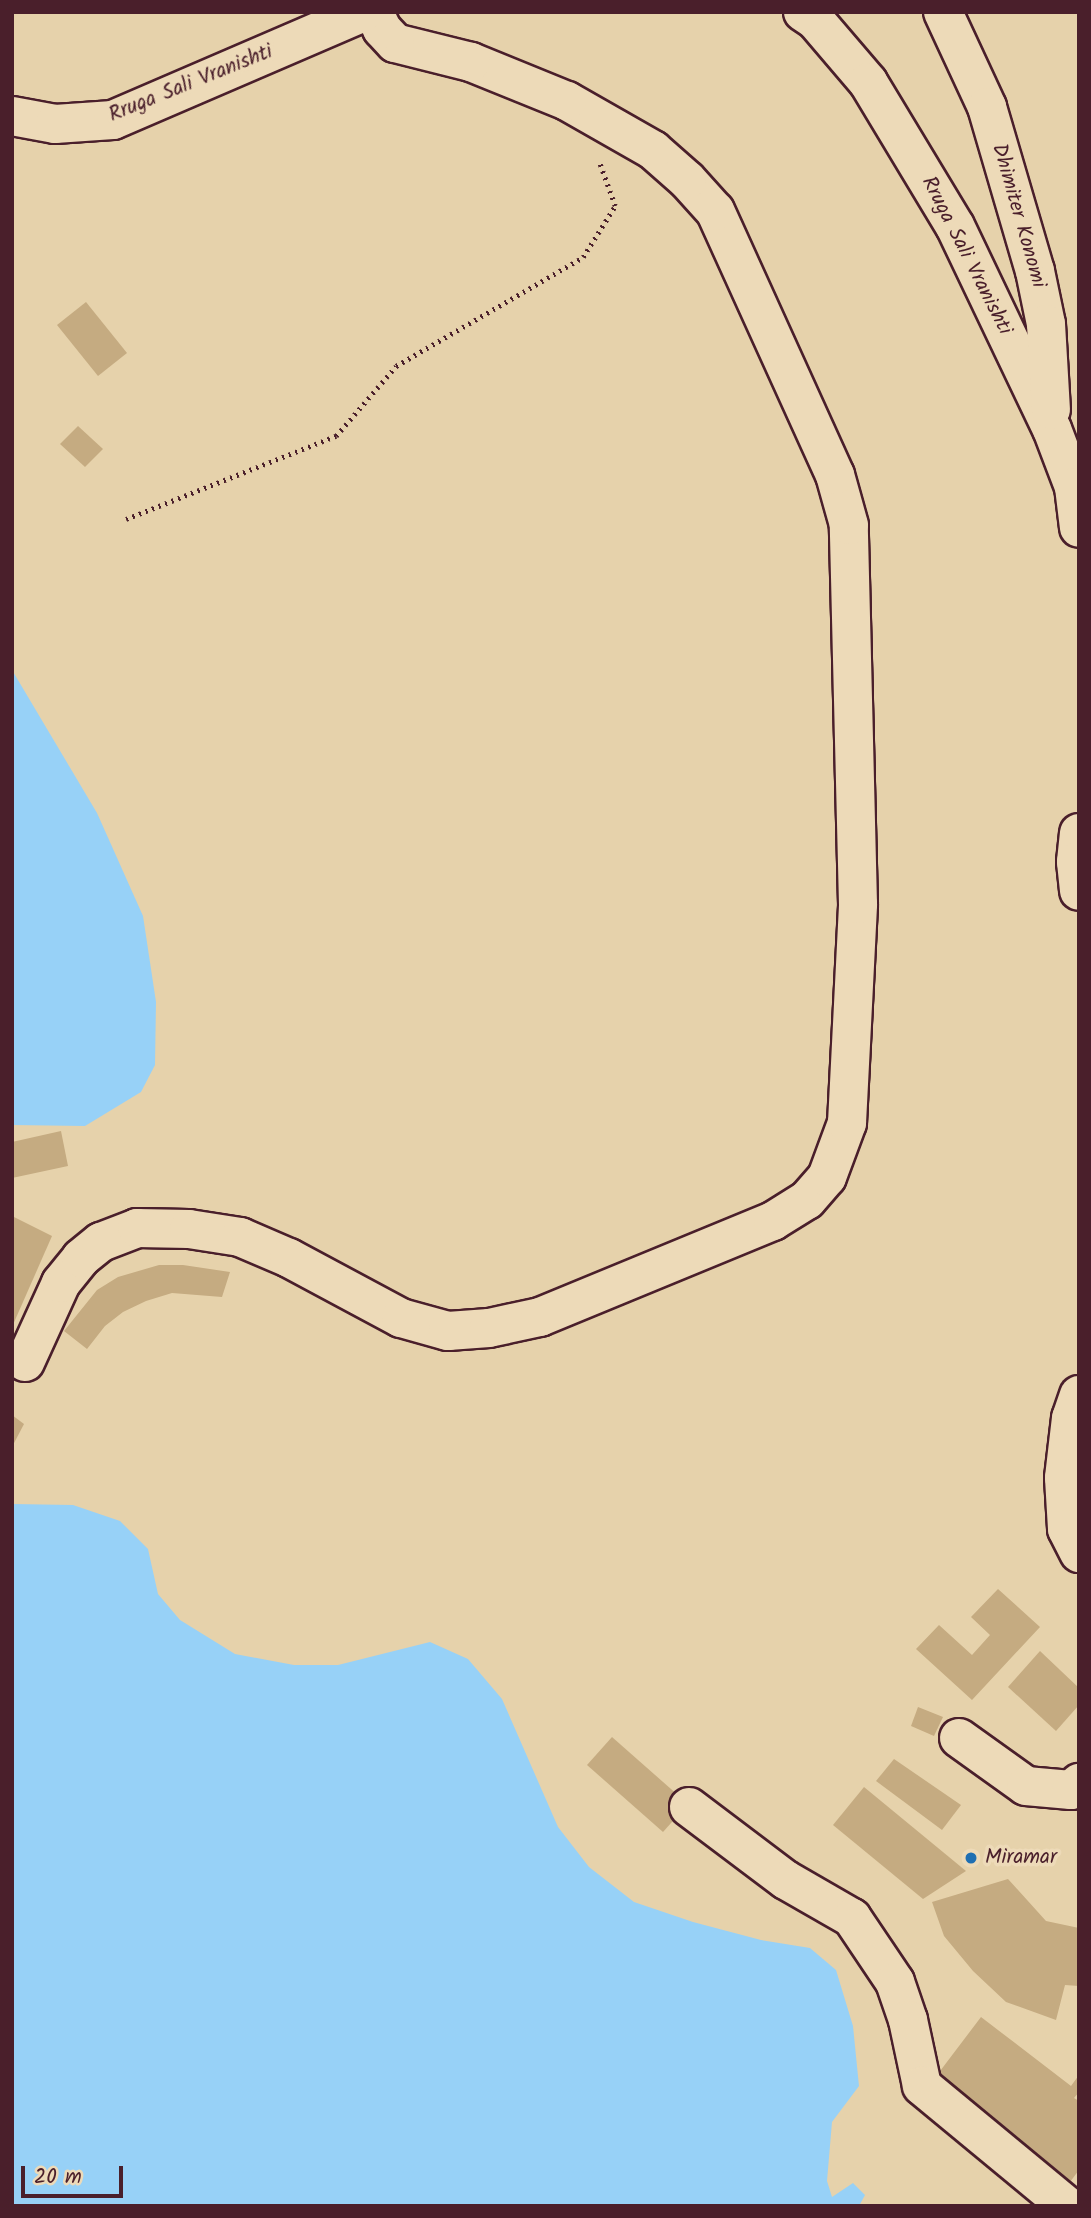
<!DOCTYPE html>
<html>
<head>
<meta charset="utf-8">
<style>
	body { margin:0 }
	#map { position:relative; width:1091px; height:2218px; overflow:hidden; background:#e6d2ab; font-family:Kalam,sans-serif }
	div>[style] { position:absolute }
	.water>* { inset:0; background:#97d1f7 }
	.building>* { inset:0; background:#c5ab81 }
	.path>* { height:4.5px; margin-top:-2.25px; transform-origin:0; background:repeating-linear-gradient(90deg,#4a1f2b 0 2px,transparent 0 7px) }
	.roads { filter:drop-shadow(2px 0 #4a1f2b) drop-shadow(-2px 0 #4a1f2b) drop-shadow(0 2px #4a1f2b) drop-shadow(0 -2px #4a1f2b) }
	.minor>* { height:38px; margin:-19px; padding:0 19px; transform-origin:19px; border-radius:19px; background:#eddab8 }
	.major>* { height:38px; margin:-19px; padding:0 19px; transform-origin:19px; border-radius:19px; background:#eddab8 }
	.dots>* { width:19px; height:19px; translate:-50% -50%; box-sizing:border-box; border:4px solid #eddab8; border-radius:50% }
	span { translate:-50% -50%; white-space:nowrap; text-align:center; line-height:1.15; -webkit-text-stroke:7px #eddab8; paint-order:stroke }
	.street-label { font-size:21px; color:#4a1f2b }
	.poi-label { font-size:21px; color:#4a1f2b }
	.left { translate:0 -50%; text-align:left }
	.frame { position:absolute; inset:0; border:14px solid #4a1f2b; pointer-events:none }
	.scale { position:absolute; left:21px; top:2166px; width:102px; height:32px; box-sizing:border-box; border:4px solid #4a1f2b; border-top:0; padding-left:9px; font-size:21px; line-height:24px; white-space:nowrap; color:#4a1f2b; -webkit-text-stroke:5px #eddab8; paint-order:stroke }
</style>
</head>
<body>
<div id="map">
	<div class="water">
		<i style="clip-path:polygon(12px 670px,97px 813px,143px 916px,156px 1002px,155px 1065px,141px 1092px,85px 1126px,12px 1125px)"></i>
		<i style="clip-path:polygon(12px 1504px,73px 1505px,120px 1521px,148px 1549px,158px 1594px,180px 1620px,235px 1654px,294px 1665px,338px 1665px,430px 1642px,468px 1659px,502px 1699px,558px 1827px,589px 1867px,634px 1902px,693px 1922px,761px 1940px,810px 1948px,836px 1970px,853px 2026px,859px 2086px,832px 2122px,827px 2181px,832px 2197px,853px 2183px,865px 2195px,859px 2206px,12px 2206px)"></i>
	</div>
	<div class="building">
		<i style="clip-path:polygon(86px 302px,127px 353px,98px 376px,57px 325px)"></i>
		<i style="clip-path:polygon(78px 426px,103px 449px,85px 467px,60px 444px)"></i>
		<i style="clip-path:polygon(61px 1131px,68px 1166px,12px 1178px,12px 1142px)"></i>
		<i style="clip-path:polygon(12px 1216px,52px 1236px,12px 1327px)"></i>
		<i style="clip-path:polygon(159px 1265px,183px 1265px,230px 1272px,222px 1297px,172px 1293px,146px 1301px,123px 1312px,105px 1326px,87px 1349px,64px 1331px,97px 1290px,118px 1277px)"></i>
		<i style="clip-path:polygon(12px 1415px,24px 1424px,12px 1447px)"></i>
		<i style="clip-path:polygon(998px 1589px,1040px 1627px,972px 1700px,916px 1649px,939px 1625px,972px 1655px,990px 1635px,971px 1617px)"></i>
		<i style="clip-path:polygon(1040px 1651px,1079px 1688px,1079px 1705px,1056px 1731px,1008px 1687px)"></i>
		<i style="clip-path:polygon(918px 1707px,943px 1717px,934px 1736px,911px 1726px)"></i>
		<i style="clip-path:polygon(612px 1737px,688px 1804px,663px 1832px,587px 1765px)"></i>
		<i style="clip-path:polygon(894px 1759px,961px 1805px,942px 1830px,876px 1781px)"></i>
		<i style="clip-path:polygon(864px 1787px,966px 1871px,923px 1899px,833px 1825px)"></i>
		<i style="clip-path:polygon(1008px 1879px,1046px 1921px,1079px 1928px,1079px 1986px,1065px 1985px,1056px 2020px,1006px 2002px,973px 1971px,944px 1936px,932px 1902px)"></i>
		<i style="clip-path:polygon(981px 2017px,1071px 2086px,1079px 2075px,1079px 2092px,1074px 2098px,1079px 2101px,1079px 2170px,1067px 2186px,931px 2083px)"></i>
	</div>
	<div class="path">
		<i style="left:126px;top:519px;width:226px;rotate:-21.6deg"></i>
		<i style="left:336px;top:436px;width:92px;rotate:-49.4deg"></i>
		<i style="left:396px;top:366px;width:216px;rotate:-30.2deg"></i>
		<i style="left:583px;top:257px;width:60px;rotate:-57.9deg"></i>
		<i style="left:615px;top:206px;width:45px;rotate:-109.7deg"></i>
	</div>
	<div class="roads">
		<div class="minor">
			<i style="left:25px;top:1362px;width:87px;rotate:-65.5deg"></i>
			<i style="left:61px;top:1283px;width:32px;rotate:-51deg"></i>
			<i style="left:81px;top:1258px;width:26px;rotate:-39deg"></i>
			<i style="left:101px;top:1242px;width:39px;rotate:-21deg"></i>
			<i style="left:137px;top:1228px;width:52px;rotate:1.1deg"></i>
			<i style="left:189px;top:1229px;width:52px;rotate:8.9deg"></i>
			<i style="left:240px;top:1237px;width:53px;rotate:23.2deg"></i>
			<i style="left:289px;top:1258px;width:127px;rotate:28.2deg"></i>
			<i style="left:401px;top:1318px;width:49px;rotate:15.5deg"></i>
			<i style="left:448px;top:1331px;width:41px;rotate:-4.2deg"></i>
			<i style="left:489px;top:1328px;width:52px;rotate:-12.2deg"></i>
			<i style="left:540px;top:1317px;width:252px;rotate:-22.4deg"></i>
			<i style="left:773px;top:1221px;width:40px;rotate:-32deg"></i>
			<i style="left:807px;top:1200px;width:30px;rotate:-49deg"></i>
			<i style="left:827px;top:1177px;width:58px;rotate:-69.7deg"></i>
			<i style="left:847px;top:1123px;width:219px;rotate:-87.1deg"></i>
			<i style="left:858px;top:904px;width:379px;rotate:-91.4deg"></i>
			<i style="left:849px;top:525px;width:52px;rotate:-105.6deg"></i>
			<i style="left:835px;top:475px;width:290px;rotate:-114.4deg"></i>
			<i style="left:715px;top:211px;width:42px;rotate:-132.1deg"></i>
			<i style="left:687px;top:180px;width:45px;rotate:-138.6deg"></i>
			<i style="left:653px;top:150px;width:99px;rotate:-150.3deg"></i>
			<i style="left:567px;top:101px;width:104px;rotate:-157.9deg"></i>
			<i style="left:471px;top:62px;width:78px;rotate:-166deg"></i>
			<i style="left:395px;top:43px;width:19px;rotate:-133deg"></i>
			<i style="left:382px;top:29px;width:19px;rotate:-115deg"></i>
			<i style="left:959px;top:1738px;width:82px;rotate:35.6deg"></i>
			<i style="left:1026px;top:1786px;width:45px;rotate:5.1deg"></i>
			<i style="left:1071px;top:1790px;width:11px;rotate:-41deg"></i>
			<i style="left:689px;top:1807px;width:121px;rotate:37deg"></i>
			<i style="left:786px;top:1880px;width:76px;rotate:29.9deg"></i>
			<i style="left:852px;top:1918px;width:77px;rotate:56.1deg"></i>
			<i style="left:895px;top:1982px;width:40px;rotate:71.1deg"></i>
			<i style="left:908px;top:2020px;width:67px;rotate:78deg"></i>
			<i style="left:922px;top:2086px;width:188px;rotate:39.6deg"></i>
		</div>
		<div class="major">
			<i style="left:803px;top:12px;width:14px;rotate:34deg"></i>
			<i style="left:815px;top:20px;width:82px;rotate:49.5deg"></i>
			<i style="left:868px;top:82px;width:168px;rotate:58.9deg"></i>
			<i style="left:955px;top:226px;width:225px;rotate:64.5deg"></i>
			<i style="left:1052px;top:429px;width:62px;rotate:69.2deg"></i>
			<i style="left:1074px;top:487px;width:41px;rotate:83deg"></i>
			<i style="left:943px;top:12px;width:105px;rotate:65.1deg"></i>
			<i style="left:987px;top:107px;width:171px;rotate:73.7deg"></i>
			<i style="left:1035px;top:271px;width:54px;rotate:78.3deg"></i>
			<i style="left:1046px;top:324px;width:86px;rotate:86.7deg"></i>
			<i style="left:12px;top:116px;width:44px;rotate:10.5deg"></i>
			<i style="left:55px;top:124px;width:58px;rotate:-3.9deg"></i>
			<i style="left:113px;top:120px;width:273px;rotate:-23.3deg"></i>
			<i style="left:1079px;top:833px;width:29px;rotate:96deg"></i>
			<i style="left:1076px;top:862px;width:29px;rotate:84deg"></i>
			<i style="left:1079px;top:1395px;width:24px;rotate:109deg"></i>
			<i style="left:1071px;top:1418px;width:60px;rotate:96.7deg"></i>
			<i style="left:1064px;top:1478px;width:51px;rotate:86.6deg"></i>
			<i style="left:1067px;top:1529px;width:27px;rotate:63deg"></i>
		</div>
	</div>
	<div class="dots">
		<i style="left:971px;top:1858px;background:#1f6fb2"></i>
	</div>
	<div class="street-label">
		<span style="left:191px;top:84px;rotate:-22deg">Rruga Sali Vranishti</span>
		<span style="left:1018px;top:216px;rotate:74deg">Dhimiter Konomi</span>
		<span style="left:966px;top:256px;rotate:63deg">Rruga Sali Vranishti</span>
	</div>
	<div class="poi-label">
		<span class="left" style="left:985px;top:1858px">Miramar</span>
	</div>
	<div class="frame"></div>
	<div class="scale">20 m</div>
</div>
</body>
</html>
